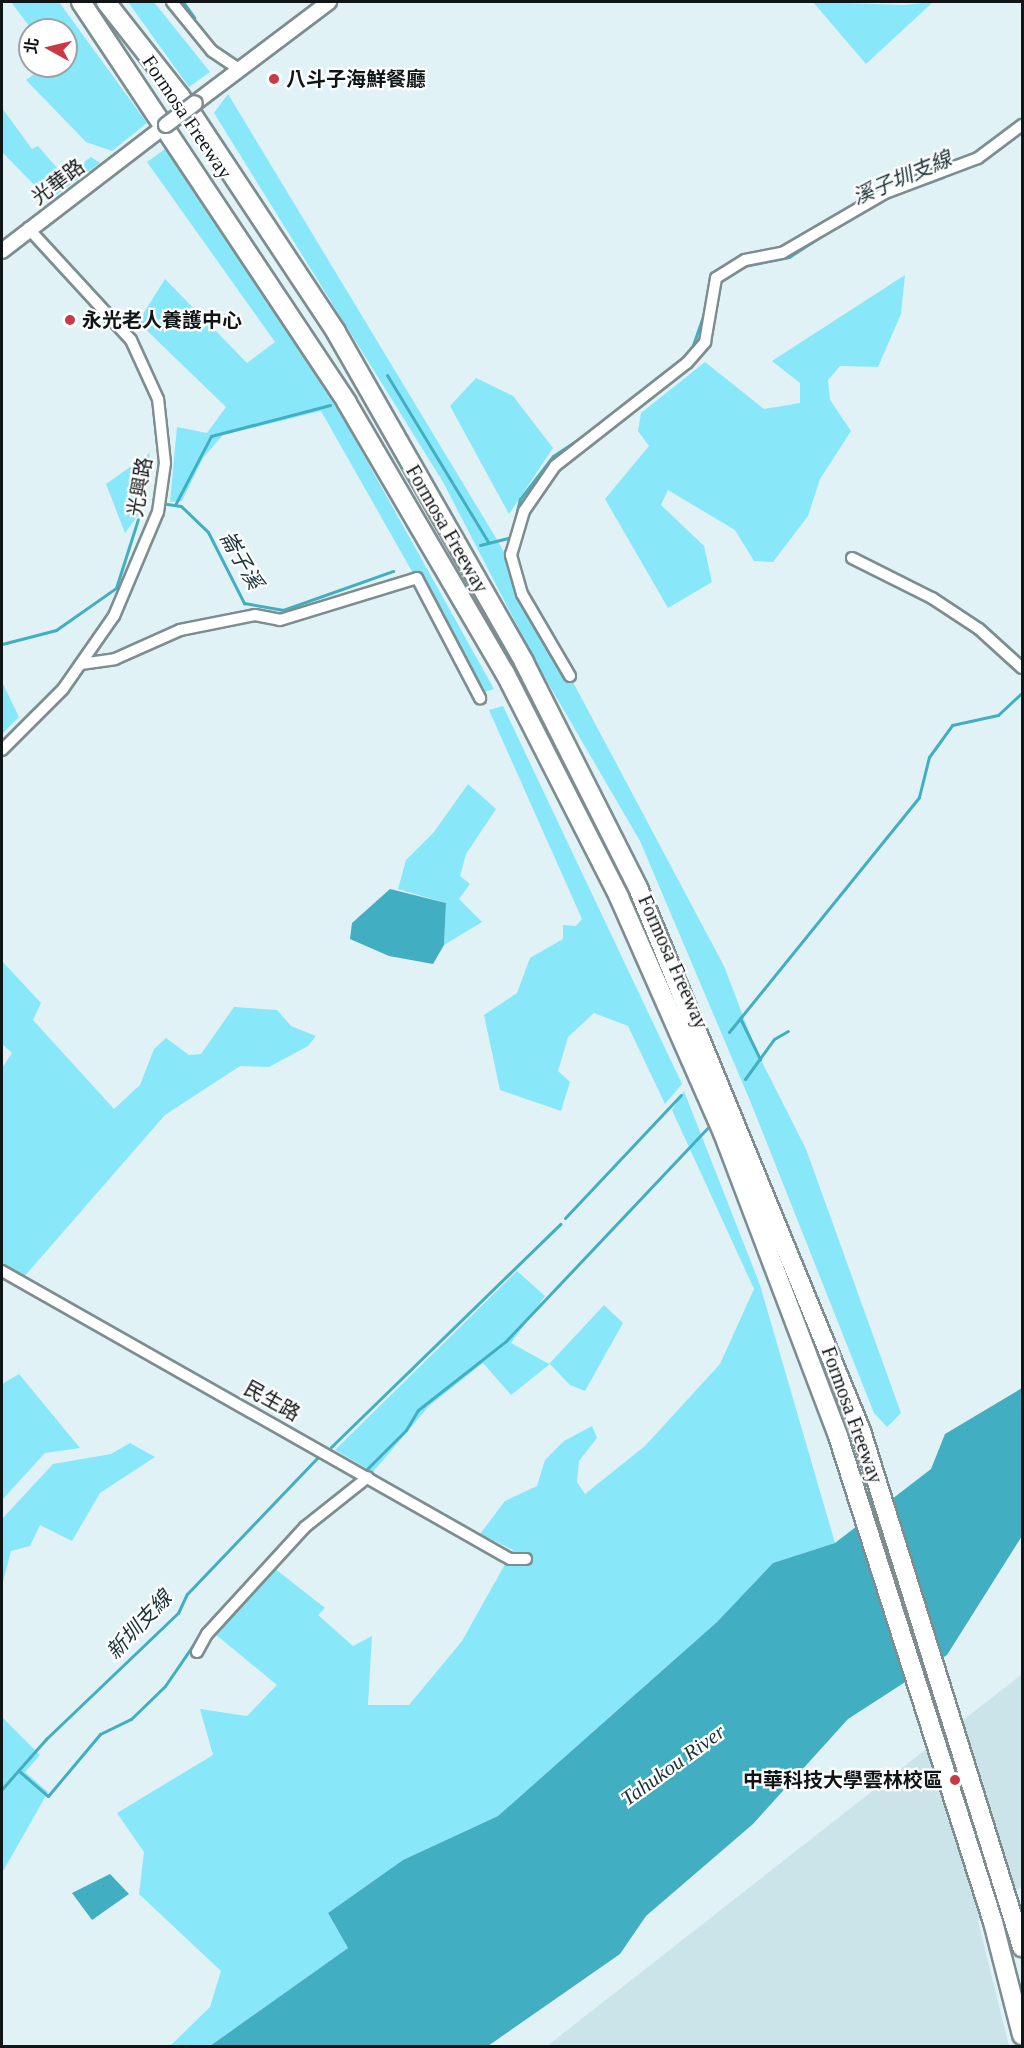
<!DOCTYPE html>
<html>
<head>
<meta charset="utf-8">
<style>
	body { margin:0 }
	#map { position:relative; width:1024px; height:2048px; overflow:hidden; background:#e0f2f5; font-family:"Times New Roman","Noto Sans TC",serif }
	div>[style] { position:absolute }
	.built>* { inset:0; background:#cae4ea }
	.green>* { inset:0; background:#89e7fa }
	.water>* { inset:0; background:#42aec1 }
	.stream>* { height:3px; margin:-1.5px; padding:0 1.5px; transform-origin:1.5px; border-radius:1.5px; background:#42aec1 }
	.roads { filter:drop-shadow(2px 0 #7d8d90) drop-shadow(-2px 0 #7d8d90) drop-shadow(0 2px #7d8d90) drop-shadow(0 -2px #7d8d90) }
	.street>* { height:10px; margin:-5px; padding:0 5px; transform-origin:5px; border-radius:5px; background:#fff }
	.secondary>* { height:14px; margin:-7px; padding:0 7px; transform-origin:7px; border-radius:7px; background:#fff }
	.highway>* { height:18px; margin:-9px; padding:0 9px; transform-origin:9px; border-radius:9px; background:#fff }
	.bridges { filter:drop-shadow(2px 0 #7d8d90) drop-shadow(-2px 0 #7d8d90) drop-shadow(0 2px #7d8d90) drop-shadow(0 -2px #7d8d90) }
	.secondary-bridge>* { height:14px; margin:-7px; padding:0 7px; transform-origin:7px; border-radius:7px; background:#fff }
	.dots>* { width:16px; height:16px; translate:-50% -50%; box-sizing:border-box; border:3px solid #fff; border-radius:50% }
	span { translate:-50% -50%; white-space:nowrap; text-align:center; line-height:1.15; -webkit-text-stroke:4.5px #fff; paint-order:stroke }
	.poi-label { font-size:20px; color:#101617; font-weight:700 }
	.left { translate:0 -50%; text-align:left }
	.right { translate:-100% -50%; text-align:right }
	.street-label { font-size:20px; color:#101617 }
	.water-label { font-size:21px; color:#1b3337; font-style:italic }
	.frame { position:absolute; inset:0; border:3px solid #101617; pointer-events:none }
	.north { position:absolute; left:18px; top:18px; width:60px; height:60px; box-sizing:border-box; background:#fff; border:2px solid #9fa2a2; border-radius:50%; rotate:278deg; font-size:16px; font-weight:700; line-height:24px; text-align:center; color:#101617 }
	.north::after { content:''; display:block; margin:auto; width:21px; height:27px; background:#ca3a46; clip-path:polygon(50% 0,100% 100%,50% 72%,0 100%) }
</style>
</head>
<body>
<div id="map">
	<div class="built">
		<i style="clip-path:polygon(1022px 1674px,1022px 1886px,978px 1921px,1009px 2046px,547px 2046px)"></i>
	</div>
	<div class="green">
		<i style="clip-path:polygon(11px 2px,59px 2px,147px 123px,112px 151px,86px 142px,26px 80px,45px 66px,66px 66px,66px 30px,32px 30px)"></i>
		<i style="clip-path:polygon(128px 2px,154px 2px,210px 72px,189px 87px)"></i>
		<i style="clip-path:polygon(813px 2px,905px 5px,933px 2px,866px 64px)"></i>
		<i style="clip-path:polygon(228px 94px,499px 543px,724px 966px,756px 1050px,806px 1149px,901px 1413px,887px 1427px,874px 1413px,751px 1103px,640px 841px,537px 664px,443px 482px,214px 113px)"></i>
		<i style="clip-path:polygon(2px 108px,32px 149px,38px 146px,64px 176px,91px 157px,100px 163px,49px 200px,2px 152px)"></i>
		<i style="clip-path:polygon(172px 144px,309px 357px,494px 689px,481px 693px,321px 411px,223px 435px,203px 458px,182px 501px,170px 502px,177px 427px,207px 433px,226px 407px,138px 322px,165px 279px,247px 363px,275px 342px,147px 162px)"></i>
		<i style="clip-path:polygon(905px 275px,901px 314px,878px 367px,840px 366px,828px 380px,830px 400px,851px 431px,820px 479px,808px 516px,773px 562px,754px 561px,735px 530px,668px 490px,661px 505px,704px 546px,712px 582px,668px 608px,605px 499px,649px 446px,638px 431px,641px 413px,705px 362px,764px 409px,800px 403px,800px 383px,772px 361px)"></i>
		<i style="clip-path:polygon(476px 378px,513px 396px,553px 448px,509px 514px,450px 406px)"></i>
		<i style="clip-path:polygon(150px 453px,139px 514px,125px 533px,106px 484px)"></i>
		<i style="clip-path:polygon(3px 684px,19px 717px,2px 734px,2px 685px)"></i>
		<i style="clip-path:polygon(503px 706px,682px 1084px,665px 1104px,628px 1026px,594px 1013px,568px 1037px,558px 1071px,570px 1082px,561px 1111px,500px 1090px,484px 1015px,517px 993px,530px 958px,563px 939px,563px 925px,576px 926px,582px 919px,489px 710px)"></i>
		<i style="clip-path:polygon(468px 784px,496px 809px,466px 854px,460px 876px,470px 884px,459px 899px,482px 922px,444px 945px,446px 903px,398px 889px,406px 860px,434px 832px)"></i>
		<i style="clip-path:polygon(2px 961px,41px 1003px,33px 1020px,114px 1109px,140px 1085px,154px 1049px,166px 1038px,189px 1055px,201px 1054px,234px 1007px,277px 1010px,291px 1026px,316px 1036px,308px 1046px,269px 1067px,240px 1066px,165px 1115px,23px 1278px,2px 1265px,2px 1068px,12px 1053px,2px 1044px)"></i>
		<i style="clip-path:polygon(684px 1091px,760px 1285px,835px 1543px,773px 1563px,717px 1622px,498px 1816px,403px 1860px,328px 1913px,348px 1948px,210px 2046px,170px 2046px,210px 2007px,221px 1971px,139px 1894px,144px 1852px,117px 1813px,213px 1755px,200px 1709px,247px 1716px,277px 1685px,215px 1634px,274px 1568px,325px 1608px,318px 1615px,353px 1646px,372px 1636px,368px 1705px,409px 1705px,462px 1641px,513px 1550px,480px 1534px,505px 1501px,537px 1486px,545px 1460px,564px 1441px,592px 1426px,597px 1438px,579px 1461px,577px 1482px,585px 1494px,645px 1446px,720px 1364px,754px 1289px,672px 1110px)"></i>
		<i style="clip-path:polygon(517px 1271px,545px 1296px,511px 1343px,549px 1364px,604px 1305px,623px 1323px,585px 1391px,570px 1385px,550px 1364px,511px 1395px,483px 1363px,429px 1406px,373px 1472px,335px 1450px)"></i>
		<i style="clip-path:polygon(19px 1374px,80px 1448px,45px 1453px,2px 1500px,2px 1384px)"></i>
		<i style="clip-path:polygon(130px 1443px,155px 1457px,100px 1493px,72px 1541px,40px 1525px,30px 1546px,11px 1551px,2px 1586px,2px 1519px,53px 1464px,111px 1454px)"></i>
		<i style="clip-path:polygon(2px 1717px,40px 1755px,25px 1772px,48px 1792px,2px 1873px)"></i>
	</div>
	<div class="water">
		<i style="clip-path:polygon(390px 889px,446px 903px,444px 945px,433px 964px,389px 956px,350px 939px,352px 923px)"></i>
		<i style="clip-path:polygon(1022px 1388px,1022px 1536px,947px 1655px,848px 1719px,753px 1824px,646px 1916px,620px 1954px,488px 2046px,210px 2046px,348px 1948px,328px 1913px,403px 1860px,498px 1816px,717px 1622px,773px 1563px,835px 1543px,931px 1469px,945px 1434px)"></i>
		<i style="clip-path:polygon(110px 1874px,129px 1894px,92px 1920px,72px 1893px)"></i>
	</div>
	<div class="stream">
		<i style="left:183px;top:2px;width:19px;rotate:54deg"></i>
		<i style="left:893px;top:195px;width:53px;rotate:-19.8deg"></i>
		<i style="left:744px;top:266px;width:46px;rotate:-11.3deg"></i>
		<i style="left:789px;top:257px;width:35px;rotate:-33deg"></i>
		<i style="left:675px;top:365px;width:24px;rotate:-45deg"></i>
		<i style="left:692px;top:348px;width:39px;rotate:-71deg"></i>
		<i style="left:387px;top:375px;width:195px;rotate:58.8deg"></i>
		<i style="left:167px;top:504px;width:14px;rotate:8deg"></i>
		<i style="left:181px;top:506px;width:37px;rotate:44deg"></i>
		<i style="left:208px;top:532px;width:80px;rotate:63.1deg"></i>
		<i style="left:244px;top:603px;width:40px;rotate:10deg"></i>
		<i style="left:283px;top:610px;width:117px;rotate:-19.5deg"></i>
		<i style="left:175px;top:505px;width:78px;rotate:-62.4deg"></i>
		<i style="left:211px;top:436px;width:123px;rotate:-14.6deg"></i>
		<i style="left:480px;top:545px;width:32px;rotate:-14deg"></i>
		<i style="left:511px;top:537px;width:39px;rotate:-77deg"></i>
		<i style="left:520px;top:499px;width:54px;rotate:-52.5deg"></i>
		<i style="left:553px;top:456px;width:53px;rotate:-33.4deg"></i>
		<i style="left:2px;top:644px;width:56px;rotate:-14.5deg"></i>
		<i style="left:56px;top:630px;width:73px;rotate:-35deg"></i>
		<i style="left:116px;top:588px;width:72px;rotate:-72.3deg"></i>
		<i style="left:740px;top:1018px;width:46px;rotate:64deg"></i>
		<i style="left:729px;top:1032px;width:302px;rotate:-51deg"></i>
		<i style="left:919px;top:797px;width:41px;rotate:-76deg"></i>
		<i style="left:929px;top:757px;width:39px;rotate:-54deg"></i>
		<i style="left:952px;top:725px;width:47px;rotate:-12.3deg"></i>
		<i style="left:998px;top:715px;width:33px;rotate:-43deg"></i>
		<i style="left:745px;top:1079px;width:49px;rotate:-54.1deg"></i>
		<i style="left:774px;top:1039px;width:16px;rotate:-30deg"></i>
		<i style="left:565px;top:1218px;width:169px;rotate:-46.7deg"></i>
		<i style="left:331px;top:1447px;width:320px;rotate:-44.2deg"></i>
		<i style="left:364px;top:1472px;width:59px;rotate:-45deg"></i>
		<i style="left:406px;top:1430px;width:23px;rotate:-59deg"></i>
		<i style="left:418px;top:1410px;width:112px;rotate:-38.1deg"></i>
		<i style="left:506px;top:1341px;width:299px;rotate:-46.6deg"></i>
		<i style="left:289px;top:1537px;width:93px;rotate:-41.1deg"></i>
		<i style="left:19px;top:1771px;width:38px;rotate:41deg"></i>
		<i style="left:48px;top:1796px;width:81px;rotate:-50deg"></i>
		<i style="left:100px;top:1734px;width:34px;rotate:-26deg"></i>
		<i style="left:131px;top:1719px;width:47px;rotate:-44.1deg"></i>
		<i style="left:165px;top:1686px;width:65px;rotate:-55.6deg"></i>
		<i style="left:2px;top:1789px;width:67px;rotate:-48.7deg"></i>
		<i style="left:46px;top:1739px;width:182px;rotate:-43.7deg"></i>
		<i style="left:178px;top:1613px;width:21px;rotate:-65deg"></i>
		<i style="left:187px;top:1594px;width:192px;rotate:-46.3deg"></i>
	</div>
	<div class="roads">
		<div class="street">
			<i style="left:172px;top:2px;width:63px;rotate:50.8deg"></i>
			<i style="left:212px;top:51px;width:34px;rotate:34deg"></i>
			<i style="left:852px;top:558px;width:89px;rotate:26.6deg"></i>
			<i style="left:932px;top:598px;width:56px;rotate:33.4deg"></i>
			<i style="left:979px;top:629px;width:58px;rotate:42.2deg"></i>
			<i style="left:81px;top:664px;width:34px;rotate:-8deg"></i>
			<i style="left:115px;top:659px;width:71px;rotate:-24deg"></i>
			<i style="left:180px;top:630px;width:76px;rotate:-11.3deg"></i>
			<i style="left:255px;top:615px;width:25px;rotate:11deg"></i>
			<i style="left:280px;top:620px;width:143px;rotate:-17deg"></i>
			<i style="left:417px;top:578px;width:136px;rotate:62.3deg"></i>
			<i style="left:570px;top:676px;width:95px;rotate:-120.3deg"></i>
			<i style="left:522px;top:594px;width:41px;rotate:-105.8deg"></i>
			<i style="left:511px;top:555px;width:46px;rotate:-73.5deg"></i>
			<i style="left:524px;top:511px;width:55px;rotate:-55.4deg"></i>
			<i style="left:555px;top:466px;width:167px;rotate:-38deg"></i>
			<i style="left:687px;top:363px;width:28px;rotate:-49deg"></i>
			<i style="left:705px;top:342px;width:65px;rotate:-80.2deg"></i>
			<i style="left:716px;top:278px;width:34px;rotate:-32deg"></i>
			<i style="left:745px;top:260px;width:38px;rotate:-11deg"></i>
			<i style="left:782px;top:253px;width:119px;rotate:-30.2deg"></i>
			<i style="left:885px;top:193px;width:99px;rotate:-20.6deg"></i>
			<i style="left:978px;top:158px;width:55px;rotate:-36.9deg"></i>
			<i style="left:2px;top:750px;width:86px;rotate:-45deg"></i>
			<i style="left:63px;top:689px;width:89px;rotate:-55.1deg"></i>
			<i style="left:114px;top:616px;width:113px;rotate:-67.1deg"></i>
			<i style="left:158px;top:512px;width:49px;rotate:-81.9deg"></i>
			<i style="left:165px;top:463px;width:64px;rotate:-96.2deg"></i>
			<i style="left:158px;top:399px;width:65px;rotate:-114.6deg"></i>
			<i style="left:131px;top:340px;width:152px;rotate:-132.6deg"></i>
			<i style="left:2px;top:1271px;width:584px;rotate:29.55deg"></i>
			<i style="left:510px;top:1559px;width:16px"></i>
			<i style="left:197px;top:1652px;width:21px;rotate:-61deg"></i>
			<i style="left:207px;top:1634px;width:145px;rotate:-47.5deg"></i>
			<i style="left:305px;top:1527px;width:80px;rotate:-38.4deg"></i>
		</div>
		<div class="secondary">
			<i style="left:195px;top:103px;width:168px;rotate:-37deg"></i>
			<i style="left:2px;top:251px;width:207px;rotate:-37.5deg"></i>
		</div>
		<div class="highway">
			<i style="left:81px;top:2px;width:481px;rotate:56.4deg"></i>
			<i style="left:347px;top:403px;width:313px;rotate:59.7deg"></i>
			<i style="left:505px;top:673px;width:251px;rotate:63deg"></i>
			<i style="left:619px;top:897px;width:258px;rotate:66.2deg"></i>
			<i style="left:723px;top:1133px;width:324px;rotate:69.2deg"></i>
			<i style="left:838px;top:1436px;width:510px;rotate:72.31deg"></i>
			<i style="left:993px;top:1922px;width:117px;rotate:75.6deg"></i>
			<i style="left:106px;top:2px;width:120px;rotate:51.8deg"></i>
			<i style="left:180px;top:96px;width:283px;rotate:56.5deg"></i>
			<i style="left:336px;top:332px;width:380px;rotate:60.3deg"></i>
			<i style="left:524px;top:662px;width:253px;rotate:63.2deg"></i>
			<i style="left:638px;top:888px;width:587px;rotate:67.67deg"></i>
			<i style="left:861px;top:1431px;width:541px;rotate:72.67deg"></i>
		</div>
	</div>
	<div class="bridges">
		<div class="secondary-bridge">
			<i style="left:166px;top:125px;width:36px;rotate:-37deg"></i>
		</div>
	</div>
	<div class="dots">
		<i style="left:274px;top:79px;background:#ca3a46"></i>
		<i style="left:70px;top:320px;background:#ca3a46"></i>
		<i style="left:955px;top:1780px;background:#ca3a46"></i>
	</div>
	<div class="poi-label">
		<span class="left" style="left:286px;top:79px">八斗子海鮮餐廳</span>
		<span class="left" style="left:82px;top:320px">永光老人養護中心</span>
		<span class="right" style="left:943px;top:1780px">中華科技大學雲林校區</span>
	</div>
	<div class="street-label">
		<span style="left:187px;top:117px;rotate:56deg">Formosa Freeway</span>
		<span style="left:58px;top:182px;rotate:-37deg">光華路</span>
		<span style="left:140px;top:487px;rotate:-80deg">光興路</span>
		<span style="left:447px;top:529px;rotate:60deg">Formosa Freeway</span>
		<span style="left:673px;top:962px;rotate:66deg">Formosa Freeway</span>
		<span style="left:272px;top:1401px;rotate:29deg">民生路</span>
		<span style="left:852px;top:1415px;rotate:70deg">Formosa Freeway</span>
	</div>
	<div class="water-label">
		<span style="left:902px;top:178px;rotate:-23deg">溪子圳支線</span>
		<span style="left:241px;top:560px;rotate:60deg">崙子溪</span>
		<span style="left:139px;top:1625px;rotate:-47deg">新圳支線</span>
		<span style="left:673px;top:1765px;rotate:-36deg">Tahukou River</span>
	</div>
	<div class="frame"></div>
	<div class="north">北</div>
</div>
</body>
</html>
